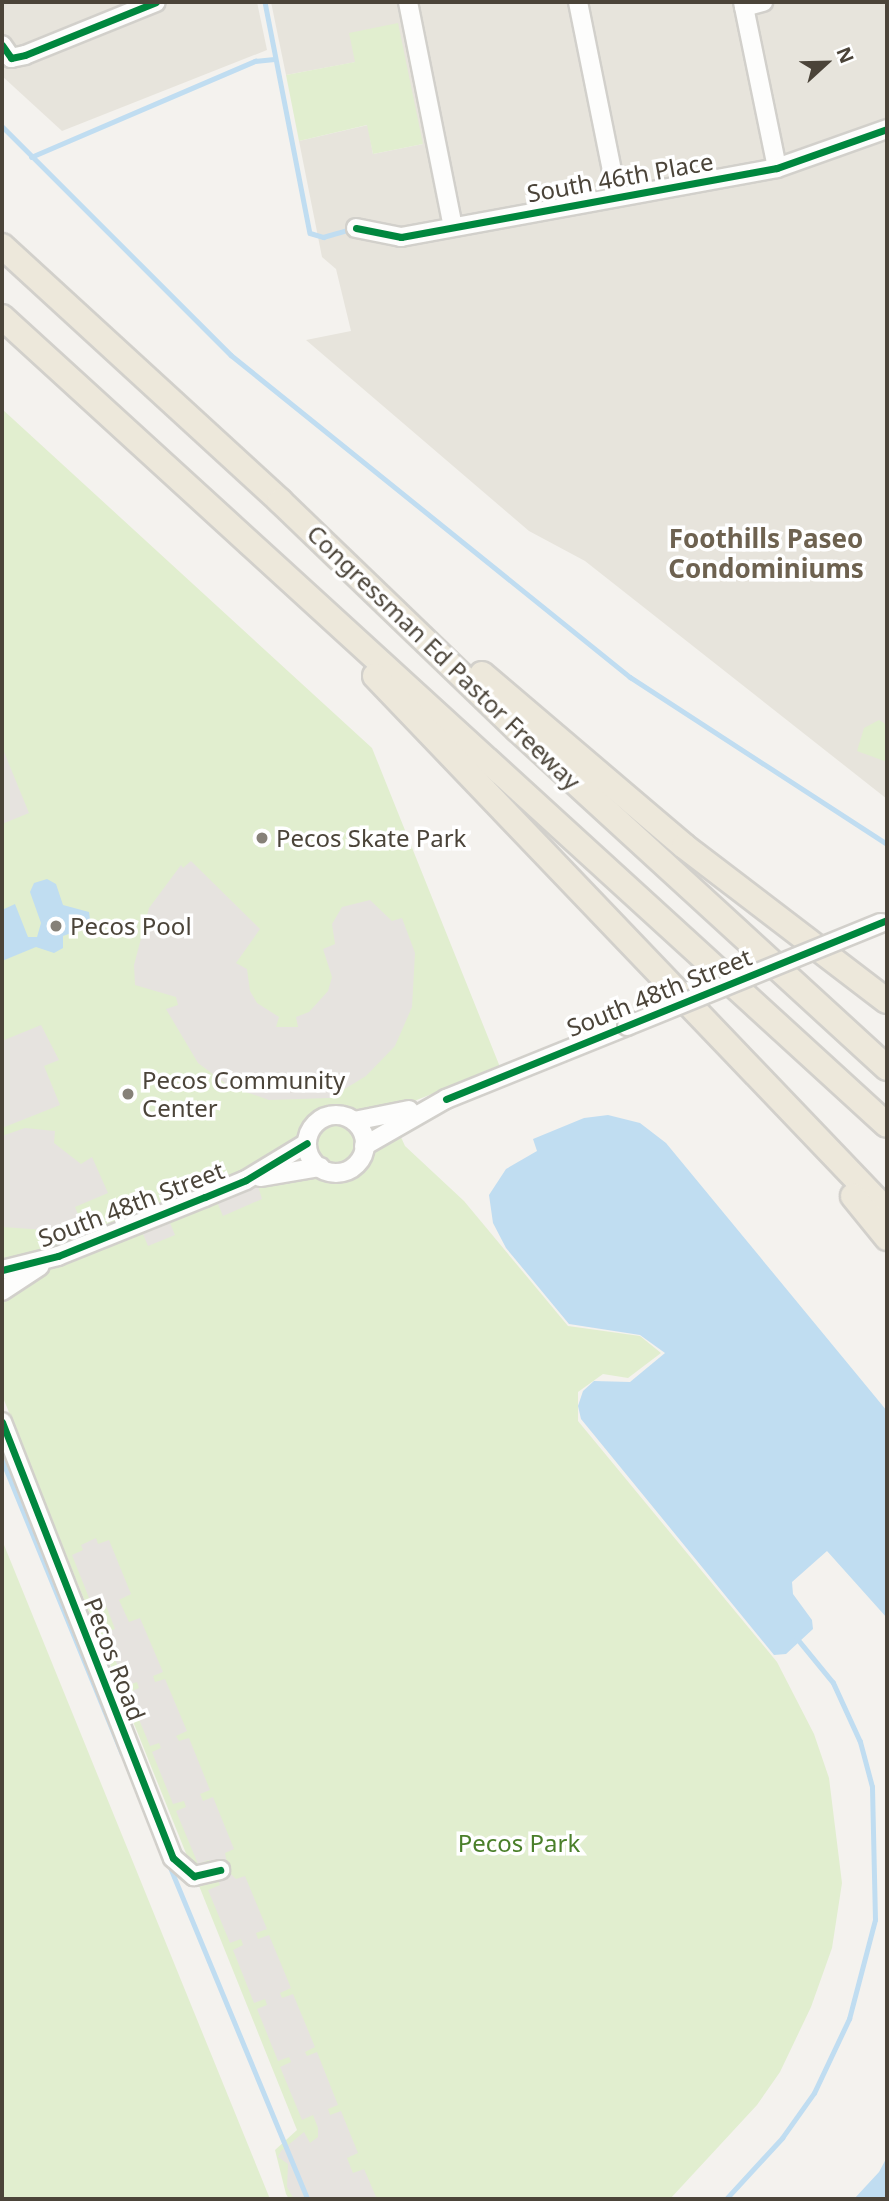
<!DOCTYPE html>
<html>
<head>
<meta charset="utf-8">
<style>
	body { margin:0 }
	#map { position:relative; width:889px; height:2201px; overflow:hidden; background:#f4f2ee; font-family:"Noto Sans",sans-serif }
	div>[style] { position:absolute }
	.residential>* { inset:0; background:#e7e4dc }
	.green>* { inset:0; background:#e1eecf }
	.parking>* { inset:0; background:#e6e3df }
	.water>* { inset:0; background:#c0ddf1 }
	.stream>* { height:4.5px; margin:-2.25px; padding:0 2.25px; transform-origin:2.25px; border-radius:2.25px; background:#c0ddf1 }
	.roads { filter:drop-shadow(2px 0 #d2d0cb) drop-shadow(-2px 0 #d2d0cb) drop-shadow(0 2px #d2d0cb) drop-shadow(0 -2px #d2d0cb) }
	.minor>* { height:18px; margin:-9px; padding:0 9px; transform-origin:9px; border-radius:9px; background:#fdfdfc }
	.minor>.ring { margin:-9px; padding:0; box-sizing:content-box; background:none; border:18px solid #fdfdfc; border-radius:50% }
	.highway>* { height:24px; margin:-12px; padding:0 12px; transform-origin:12px; border-radius:12px; background:#ede8db }
	.bridges { filter:drop-shadow(2px 0 #d2d0cb) drop-shadow(-2px 0 #d2d0cb) drop-shadow(0 2px #d2d0cb) drop-shadow(0 -2px #d2d0cb) }
	.minor-bridge>* { height:18px; margin:-9px; padding:0 9px; transform-origin:9px; border-radius:9px; background:#fdfdfc }
	.cycleway>* { height:7px; margin:-3.5px; padding:0 3.5px; transform-origin:3.5px; border-radius:3.5px; background:#00873e }
	.dots>* { width:19px; height:19px; translate:-50% -50%; box-sizing:border-box; border:4px solid #fff; border-radius:50% }
	span { translate:-50% -50%; white-space:nowrap; text-align:center; line-height:1.15; -webkit-text-stroke:7px #fff; paint-order:stroke }
	.street-label { font-size:24px; color:#4b4439 }
	.poi-label { font-size:24px; color:#4b4439 }
	.left { translate:0 -50%; text-align:left }
	.park-label { font-size:24px; color:#4a7f2a }
	.neighbourhood-label { font-size:26px; color:#6e6250; font-weight:700 }
	.frame { position:absolute; inset:0; border:4px solid #4b4439; pointer-events:none }
	.north { position:absolute; left:791px; top:28px; width:70px; height:70px; -webkit-text-stroke:5px #fff; paint-order:stroke; rotate:68deg; font-size:19px; font-weight:700; line-height:28px; text-align:center; color:#4b4439 }
	.north::after { content:''; display:block; margin:auto; width:24px; height:32px; background:#4b4439; clip-path:polygon(50% 0,100% 100%,50% 72%,0 100%) }
</style>
</head>
<body>
<div id="map">
	<div class="residential">
		<i style="clip-path:polygon(2px 2px,257px 2px,267px 50px,62px 131px,2px 76px)"></i>
		<i style="clip-path:polygon(271px 2px,887px 2px,887px 799px,585px 561px,529px 531px,306px 340px,351px 331px,336px 269px,322px 257px,299px 141px,368px 125px,373px 154px,423px 144px,356px 62px,286px 75px)"></i>
	</div>
	<div class="green">
		<i style="clip-path:polygon(398px 23px,423px 144px,373px 154px,367px 125px,299px 141px,286px 75px,355px 62px,349px 33px)"></i>
		<i style="clip-path:polygon(2px 409px,372px 748px,500px 1067px,389px 1111px,405px 1146px,464px 1201px,568px 1326px,640px 1336px,661px 1353px,628px 1378px,603px 1374px,578px 1392px,578px 1421px,777px 1662px,814px 1734px,829px 1778px,842px 1883px,832px 1948px,811px 2007px,780px 2072px,757px 2105px,670px 2199px,289px 2199px,286px 2194px,275px 2150px,297px 2130px,2px 1395px)"></i>
		<i style="clip-path:polygon(879px 720px,887px 725px,887px 762px,857px 751px,864px 728px)"></i>
		<i style="clip-path:polygon(2px 1540px,270px 2199px,2px 2199px)"></i>
	</div>
	<div class="parking">
		<i style="clip-path:polygon(2px 747px,29px 813px,2px 824px)"></i>
		<i style="clip-path:polygon(191px 861px,260px 929px,236px 963px,247px 969px,250px 991px,257px 1003px,279px 1017px,276px 1027px,298px 1027px,296px 1017px,309px 1012px,328px 991px,332px 977px,323px 949px,335px 944px,332px 924px,342px 907px,370px 900px,392px 921px,402px 918px,415px 953px,412px 1007px,395px 1046px,366px 1076px,330px 1098px,269px 1100px,229px 1086px,198px 1063px,166px 1009px,178px 1005px,176px 997px,135px 985px,134px 965px,149px 908px,181px 865px,183px 868px)"></i>
		<i style="clip-path:polygon(41px 1025px,59px 1060px,44px 1066px,60px 1105px,2px 1128px,2px 1041px)"></i>
		<i style="clip-path:polygon(25px 1128px,55px 1131px,54px 1143px,81px 1164px,92px 1157px,108px 1193px,75px 1207px,79px 1217px,46px 1230px,2px 1227px,2px 1136px)"></i>
		<i style="clip-path:polygon(258px 1186px,262px 1199px,223px 1216px,217px 1202px)"></i>
		<i style="clip-path:polygon(170px 1223px,175px 1235px,148px 1246px,143px 1234px)"></i>
		<i style="clip-path:polygon(96px 1538px,98px 1544px,109px 1540px,131px 1594px,119px 1600px,129px 1622px,140px 1618px,163px 1672px,153px 1676px,155px 1682px,165px 1679px,187px 1731px,176px 1736px,179px 1741px,189px 1738px,210px 1790px,200px 1794px,203px 1801px,213px 1797px,234px 1849px,225px 1853px,229px 1872px,236px 1879px,245px 1876px,267px 1929px,256px 1933px,258px 1939px,269px 1935px,291px 1988px,280px 1993px,282px 1998px,293px 1994px,315px 2047px,305px 2052px,307px 2056px,317px 2052px,338px 2105px,328px 2109px,330px 2115px,341px 2111px,358px 2153px,347px 2158px,353px 2173px,364px 2169px,377px 2199px,294px 2199px,287px 2187px,288px 2164px,278px 2157px,281px 2151px,304px 2132px,310px 2143px,318px 2137px,318px 2128px,313px 2115px,302px 2120px,280px 2067px,291px 2062px,289px 2057px,278px 2061px,257px 2009px,267px 2005px,265px 1999px,254px 2003px,233px 1950px,243px 1945px,241px 1939px,230px 1943px,208px 1890px,220px 1885px,209px 1860px,198px 1864px,176px 1811px,186px 1807px,184px 1801px,173px 1804px,152px 1752px,161px 1748px,159px 1743px,150px 1746px,128px 1693px,139px 1688px,137px 1682px,126px 1686px,104px 1633px,115px 1629px,105px 1603px,93px 1608px,72px 1555px,83px 1550px,81px 1545px)"></i>
	</div>
	<div class="water">
		<i style="clip-path:polygon(47px 879px,56px 884px,63px 905px,89px 912px,91px 926px,63px 936px,63px 948px,54px 953px,36px 947px,2px 961px,2px 910px,15px 904px,28px 937px,37px 937px,41px 923px,30px 892px,34px 883px)"></i>
		<i style="clip-path:polygon(608px 1115px,640px 1123px,666px 1143px,887px 1411px,887px 1618px,827px 1551px,792px 1582px,793px 1594px,812px 1620px,813px 1629px,786px 1654px,774px 1655px,581px 1419px,578px 1406px,583px 1391px,594px 1381px,630px 1382px,665px 1353px,640px 1335px,569px 1324px,506px 1248px,493px 1223px,489px 1195px,506px 1169px,537px 1151px,533px 1139px,584px 1118px)"></i>
		<i style="clip-path:polygon(887px 2157px,887px 2199px,854px 2199px,879px 2172px)"></i>
	</div>
	<div class="stream">
		<i style="left:265px;top:2px;width:235px;rotate:79deg"></i>
		<i style="left:310px;top:233px;width:14px;rotate:17deg"></i>
		<i style="left:323px;top:237px;width:29px;rotate:-16deg"></i>
		<i style="left:2px;top:126px;width:324px;rotate:45deg"></i>
		<i style="left:231px;top:355px;width:513px;rotate:38.9deg"></i>
		<i style="left:630px;top:677px;width:306px;rotate:33deg"></i>
		<i style="left:31px;top:157px;width:244px;rotate:-23.2deg"></i>
		<i style="left:255px;top:61px;width:19px;rotate:-6deg"></i>
		<i style="left:2px;top:1459px;width:318px;rotate:67.8deg"></i>
		<i style="left:169px;top:1864px;width:363px;rotate:67.5deg"></i>
		<i style="left:726px;top:2199px;width:83px;rotate:-47.4deg"></i>
		<i style="left:782px;top:2138px;width:55px;rotate:-54.6deg"></i>
		<i style="left:814px;top:2093px;width:82px;rotate:-64.7deg"></i>
		<i style="left:849px;top:2019px;width:102px;rotate:-75.3deg"></i>
		<i style="left:875px;top:1920px;width:133px;rotate:-91.3deg"></i>
		<i style="left:872px;top:1787px;width:47px;rotate:-104.9deg"></i>
		<i style="left:860px;top:1742px;width:65px;rotate:-114.6deg"></i>
		<i style="left:833px;top:1683px;width:57px;rotate:-129.3deg"></i>
	</div>
	<div class="roads">
		<div class="minor">
			<i style="left:408px;top:2px;width:229px;rotate:78.7deg"></i>
			<i style="left:578px;top:2px;width:197px;rotate:78.6deg"></i>
			<i style="left:743px;top:2px;width:169px;rotate:78.4deg"></i>
			<i style="left:744px;top:7px;width:20px;rotate:-15deg"></i>
			<i style="left:2px;top:45px;width:16px;rotate:55deg"></i>
			<i style="left:11px;top:58px;width:14px;rotate:-12deg"></i>
			<i style="left:25px;top:55px;width:141px;rotate:-22deg"></i>
			<i style="left:356px;top:228px;width:46px;rotate:11.3deg"></i>
			<i style="left:401px;top:237px;width:382px;rotate:-10.4deg"></i>
			<i style="left:777px;top:168px;width:117px;rotate:-19.5deg"></i>
			<i class="ring" style="left:307px;top:1115px;width:40px;height:40px"></i>
			<i style="left:354px;top:1121px;width:56px;rotate:-11.3deg"></i>
			<i style="left:364px;top:1146px;width:95px;rotate:-29.8deg"></i>
			<i style="left:446px;top:1099px;width:195px;rotate:-22deg"></i>
			<i style="left:260px;top:1177px;width:61px;rotate:-9.5deg"></i>
			<i style="left:2px;top:1270px;width:58px;rotate:-14deg"></i>
			<i style="left:58px;top:1256px;width:158px;rotate:-21.9deg"></i>
			<i style="left:205px;top:1197px;width:44px;rotate:-22.5deg"></i>
			<i style="left:246px;top:1180px;width:71px;rotate:-31.2deg"></i>
			<i style="left:2px;top:1291px;width:45px;rotate:-33.3deg"></i>
			<i style="left:2px;top:1422px;width:468px;rotate:68.6deg"></i>
			<i style="left:173px;top:1858px;width:28px;rotate:41deg"></i>
			<i style="left:194px;top:1876px;width:27px;rotate:-13deg"></i>
		</div>
		<div class="highway">
			<i style="left:2px;top:246px;width:377px;rotate:42.5deg"></i>
			<i style="left:280px;top:501px;width:329px;rotate:43.9deg"></i>
			<i style="left:517px;top:729px;width:502px;rotate:42.5deg"></i>
			<i style="left:2px;top:317px;width:1198px;rotate:42.4deg"></i>
			<i style="left:482px;top:674px;width:265px;rotate:40.4deg"></i>
			<i style="left:684px;top:846px;width:255px;rotate:37.4deg"></i>
			<i style="left:375px;top:676px;width:741px;rotate:46.26deg"></i>
			<i style="left:853px;top:1196px;width:54px;rotate:51deg"></i>
		</div>
	</div>
	<div class="bridges">
		<div class="minor-bridge">
			<i style="left:627px;top:1026px;width:274px;rotate:-22.1deg"></i>
		</div>
	</div>
	<div class="cycleway">
		<i style="left:2px;top:45px;width:16px;rotate:55deg"></i>
		<i style="left:11px;top:58px;width:14px;rotate:-12deg"></i>
		<i style="left:25px;top:55px;width:141px;rotate:-22deg"></i>
		<i style="left:356px;top:228px;width:46px;rotate:11.3deg"></i>
		<i style="left:401px;top:237px;width:382px;rotate:-10.4deg"></i>
		<i style="left:777px;top:168px;width:117px;rotate:-19.5deg"></i>
		<i style="left:446px;top:1099px;width:476px;rotate:-22.1deg"></i>
		<i style="left:2px;top:1270px;width:58px;rotate:-14deg"></i>
		<i style="left:58px;top:1256px;width:158px;rotate:-21.9deg"></i>
		<i style="left:205px;top:1197px;width:44px;rotate:-22.5deg"></i>
		<i style="left:246px;top:1180px;width:71px;rotate:-31.2deg"></i>
		<i style="left:2px;top:1422px;width:468px;rotate:68.6deg"></i>
		<i style="left:173px;top:1858px;width:28px;rotate:41deg"></i>
		<i style="left:194px;top:1876px;width:27px;rotate:-13deg"></i>
	</div>
	<div class="dots">
		<i style="left:262px;top:838px;background:#868178"></i>
		<i style="left:56px;top:926px;background:#868178"></i>
		<i style="left:128px;top:1094px;background:#868178"></i>
	</div>
	<div class="street-label">
		<span style="left:620px;top:177px;rotate:-10deg">South 46th Place</span>
		<span style="left:444px;top:657px;rotate:44deg">Congressman Ed Pastor Freeway</span>
		<span style="left:659px;top:992px;rotate:-22deg">South 48th Street</span>
		<span style="left:131px;top:1204px;rotate:-21deg">South 48th Street</span>
		<span style="left:115px;top:1659px;rotate:69deg">Pecos Road</span>
	</div>
	<div class="poi-label">
		<span class="left" style="left:276px;top:838px">Pecos Skate Park</span>
		<span class="left" style="left:70px;top:926px">Pecos Pool</span>
		<span class="left" style="left:142px;top:1094px">Pecos Community<br>Center</span>
	</div>
	<div class="park-label">
		<span style="left:519px;top:1843px">Pecos Park</span>
	</div>
	<div class="neighbourhood-label">
		<span style="left:766px;top:554px">Foothills Paseo<br>Condominiums</span>
	</div>
	<div class="frame"></div>
	<div class="north">N</div>
</div>
</body>
</html>
